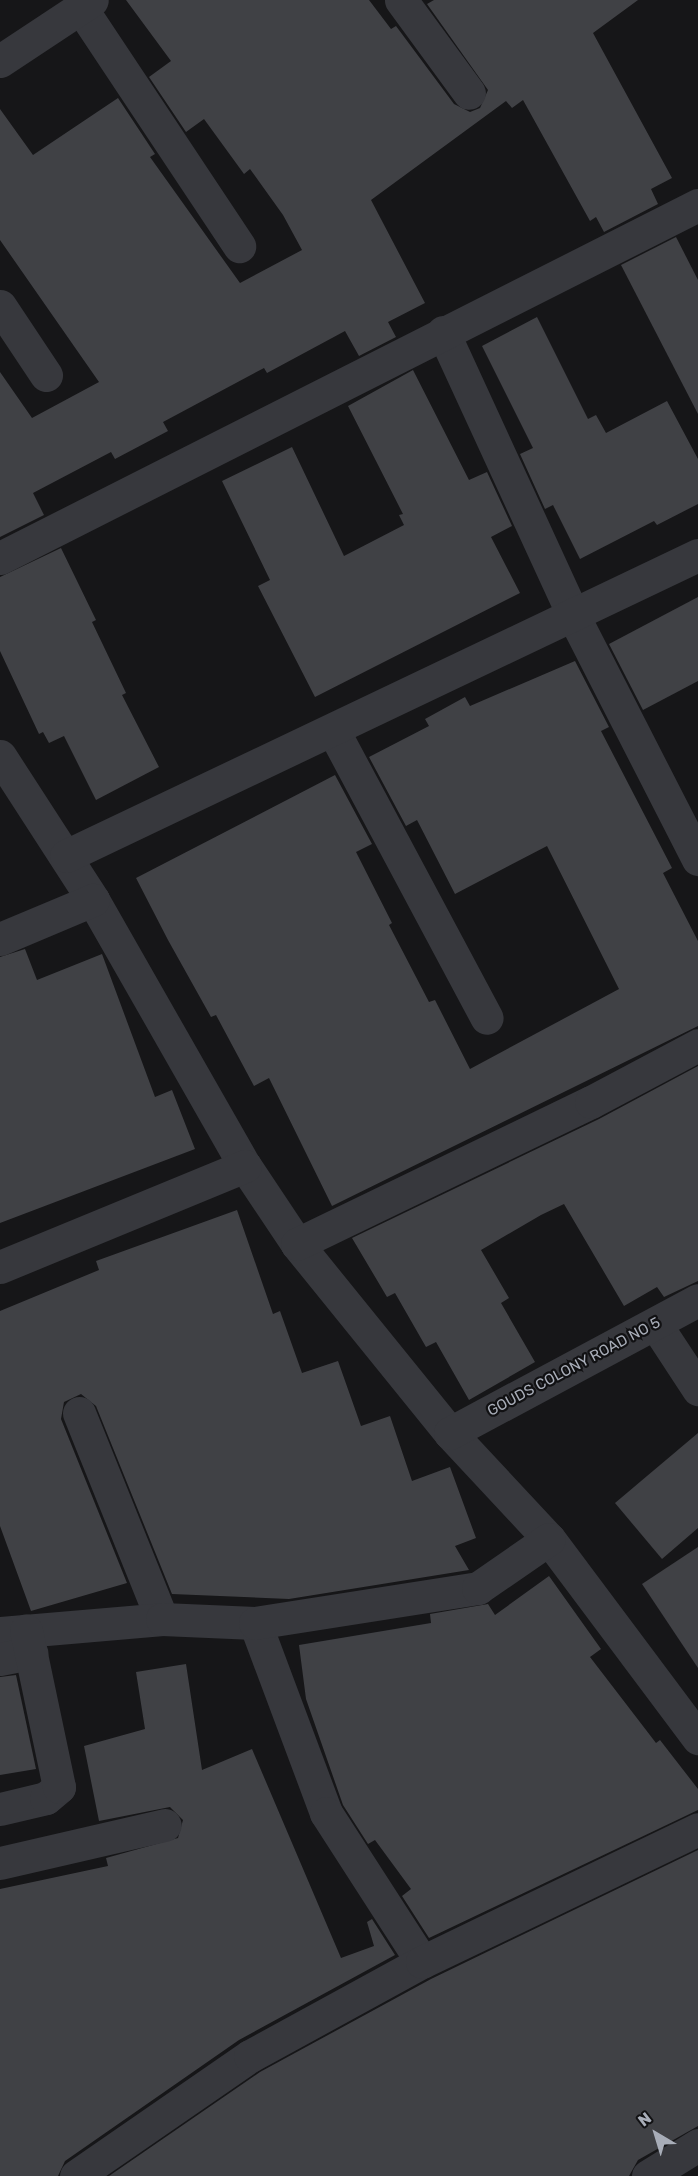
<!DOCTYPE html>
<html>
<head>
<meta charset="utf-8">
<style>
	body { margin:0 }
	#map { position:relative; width:698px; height:2176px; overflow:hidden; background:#161618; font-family:Rubik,sans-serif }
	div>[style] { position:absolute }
	.building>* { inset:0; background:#404145 }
	.street>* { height:33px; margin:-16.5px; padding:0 16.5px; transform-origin:16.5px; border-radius:16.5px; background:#37383d }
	span { translate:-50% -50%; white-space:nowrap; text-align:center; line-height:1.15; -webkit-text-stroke:4.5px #111113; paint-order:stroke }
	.street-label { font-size:15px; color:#a8adb8 }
	.north { position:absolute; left:626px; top:2104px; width:60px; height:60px; -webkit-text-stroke:4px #111113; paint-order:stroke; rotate:322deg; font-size:16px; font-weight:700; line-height:24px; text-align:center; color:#a8adb8 }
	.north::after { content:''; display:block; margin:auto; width:21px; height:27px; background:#a8adb8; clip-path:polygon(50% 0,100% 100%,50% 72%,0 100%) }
</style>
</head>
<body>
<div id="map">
	<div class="building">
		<i style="clip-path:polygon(126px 0,369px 0,391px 29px,396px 26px,454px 104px,470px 112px,480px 108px,488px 90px,427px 4px,434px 0,638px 0,593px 33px,672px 178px,651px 189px,658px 204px,604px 232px,596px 217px,590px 221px,523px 100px,512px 108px,506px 101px,371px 200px,425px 303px,388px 322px,396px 337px,359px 356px,345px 331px,267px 373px,264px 368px,163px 422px,168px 431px,115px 459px,111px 452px,33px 493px,44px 515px,0 537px,0 372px,32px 418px,99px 382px,0 240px,0 109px,33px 155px,118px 98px,155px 154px,150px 157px,240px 283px,302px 250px,283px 215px,250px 169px,244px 174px,204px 119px,186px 132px,149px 77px,171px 61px)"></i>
		<i style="clip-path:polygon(676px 237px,698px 280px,698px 414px,621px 265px)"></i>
		<i style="clip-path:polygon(537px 317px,588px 419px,596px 415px,606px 433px,667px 401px,698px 459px,698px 504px,657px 525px,654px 521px,580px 559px,553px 505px,545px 509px,520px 454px,533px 448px,482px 346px)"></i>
		<i style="clip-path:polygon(413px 370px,469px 480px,487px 472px,512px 526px,491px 537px,520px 593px,315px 697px,258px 586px,270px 580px,222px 481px,292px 447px,344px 556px,404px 525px,399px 515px,403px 514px,348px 406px)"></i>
		<i style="clip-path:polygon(61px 548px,96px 620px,92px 622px,126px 693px,122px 695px,159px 767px,96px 800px,64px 736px,49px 743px,43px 732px,39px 734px,0 651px,0 577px)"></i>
		<i style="clip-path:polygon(698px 597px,698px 681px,643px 710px,609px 644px)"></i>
		<i style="clip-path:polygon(575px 661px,609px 727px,601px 731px,672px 868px,663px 873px,698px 941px,698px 1026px,332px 1206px,269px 1078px,254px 1086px,216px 1015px,211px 1017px,168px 940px,136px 878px,335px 775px,372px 844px,356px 852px,392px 923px,389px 925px,429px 1002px,435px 1000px,470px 1069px,619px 989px,547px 846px,455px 894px,417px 820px,406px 826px,369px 757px,429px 726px,425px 719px,465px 697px,470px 706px)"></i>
		<i style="clip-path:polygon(25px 949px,37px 980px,102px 954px,155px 1097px,172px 1090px,195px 1149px,0 1223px,0 957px)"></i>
		<i style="clip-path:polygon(698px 1066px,698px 1281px,664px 1297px,657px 1287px,624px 1306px,564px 1204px,541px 1215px,481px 1250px,509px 1298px,501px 1303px,535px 1362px,469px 1400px,436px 1342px,426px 1347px,395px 1293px,387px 1297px,352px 1238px,599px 1119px)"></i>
		<i style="clip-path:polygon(237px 1210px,273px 1314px,280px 1311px,302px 1373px,338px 1361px,361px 1426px,390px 1416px,412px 1481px,450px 1467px,476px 1538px,455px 1546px,469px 1570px,289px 1599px,172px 1594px,96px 1406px,81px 1394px,64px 1402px,61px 1419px,127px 1583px,31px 1611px,0 1526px,0 1311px,99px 1270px,96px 1261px)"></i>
		<i style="clip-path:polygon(698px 1433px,698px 1528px,662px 1559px,615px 1503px)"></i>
		<i style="clip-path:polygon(698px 1547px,698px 1668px,642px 1584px)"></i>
		<i style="clip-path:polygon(549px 1576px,601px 1649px,590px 1657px,656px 1743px,660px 1740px,698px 1789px,698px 1810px,429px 1938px,402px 1896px,411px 1889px,375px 1840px,368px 1844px,343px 1805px,306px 1699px,299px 1645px,431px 1623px,430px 1614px,488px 1604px,495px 1615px)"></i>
		<i style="clip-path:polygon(186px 1664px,202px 1770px,252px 1749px,341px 1958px,374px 1946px,367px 1922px,372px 1919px,395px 1955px,239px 2040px,65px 2161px,58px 2176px,0 2176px,0 1889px,108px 1866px,106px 1858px,178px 1838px,183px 1820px,170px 1807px,99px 1821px,84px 1746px,145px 1729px,136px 1672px)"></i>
		<i style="clip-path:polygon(16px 1675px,36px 1769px,0 1775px,0 1677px)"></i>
		<i style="clip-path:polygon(698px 1850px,698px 2126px,638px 2160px,629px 2176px,109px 2176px,260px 2072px,431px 1979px)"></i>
	</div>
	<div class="street">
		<i style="left:401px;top:0;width:115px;rotate:53.8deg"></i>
		<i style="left:81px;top:8px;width:286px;rotate:56.4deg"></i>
		<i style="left:0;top:61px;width:110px;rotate:-33.5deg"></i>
		<i style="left:0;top:306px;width:83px;rotate:56.3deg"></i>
		<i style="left:443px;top:332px;width:314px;rotate:65.3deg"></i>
		<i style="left:574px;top:617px;width:272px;rotate:62.9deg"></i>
		<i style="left:0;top:558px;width:782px;rotate:-26.83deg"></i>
		<i style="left:334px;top:732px;width:324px;rotate:61.9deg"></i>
		<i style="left:0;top:756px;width:171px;rotate:57.1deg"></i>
		<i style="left:93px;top:900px;width:306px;rotate:60.3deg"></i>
		<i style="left:245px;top:1166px;width:94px;rotate:56.3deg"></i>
		<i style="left:297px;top:1244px;width:243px;rotate:51deg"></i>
		<i style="left:450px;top:1433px;width:145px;rotate:47deg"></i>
		<i style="left:549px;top:1539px;width:249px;rotate:53.2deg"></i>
		<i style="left:66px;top:856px;width:700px;rotate:-25.47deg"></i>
		<i style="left:0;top:939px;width:101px;rotate:-22.8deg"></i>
		<i style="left:297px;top:1244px;width:326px;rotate:-25.8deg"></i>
		<i style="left:591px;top:1102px;width:121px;rotate:-28deg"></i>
		<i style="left:0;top:1267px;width:265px;rotate:-22.4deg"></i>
		<i style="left:656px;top:1325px;width:77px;rotate:56.7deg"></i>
		<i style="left:79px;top:1413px;width:222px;rotate:68.1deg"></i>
		<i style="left:450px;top:1433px;width:281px;rotate:-28.2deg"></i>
		<i style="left:255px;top:1623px;width:203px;rotate:69.5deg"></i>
		<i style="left:326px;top:1813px;width:177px;rotate:57.2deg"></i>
		<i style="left:0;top:1633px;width:163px;rotate:-4.9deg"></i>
		<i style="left:162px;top:1619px;width:93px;rotate:2.5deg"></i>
		<i style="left:255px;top:1623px;width:226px;rotate:-8.9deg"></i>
		<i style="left:478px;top:1588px;width:86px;rotate:-34.6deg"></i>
		<i style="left:0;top:1659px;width:32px;rotate:-11deg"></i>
		<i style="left:0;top:1809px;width:47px;rotate:-13.4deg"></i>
		<i style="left:46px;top:1798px;width:17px;rotate:-40deg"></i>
		<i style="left:59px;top:1787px;width:160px;rotate:-101.9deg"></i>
		<i style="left:0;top:1863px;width:169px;rotate:-13deg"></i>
		<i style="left:76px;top:2176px;width:211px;rotate:-34.6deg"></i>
		<i style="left:250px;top:2056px;width:196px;rotate:-28.7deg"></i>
		<i style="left:422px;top:1962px;width:306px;rotate:-25.7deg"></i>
		<i style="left:648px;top:2176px;width:59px;rotate:-31.8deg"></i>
	</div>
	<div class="street-label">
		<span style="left:574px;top:1367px;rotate:-28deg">GOUDS COLONY ROAD NO 5</span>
	</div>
	<div class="north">N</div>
</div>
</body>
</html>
